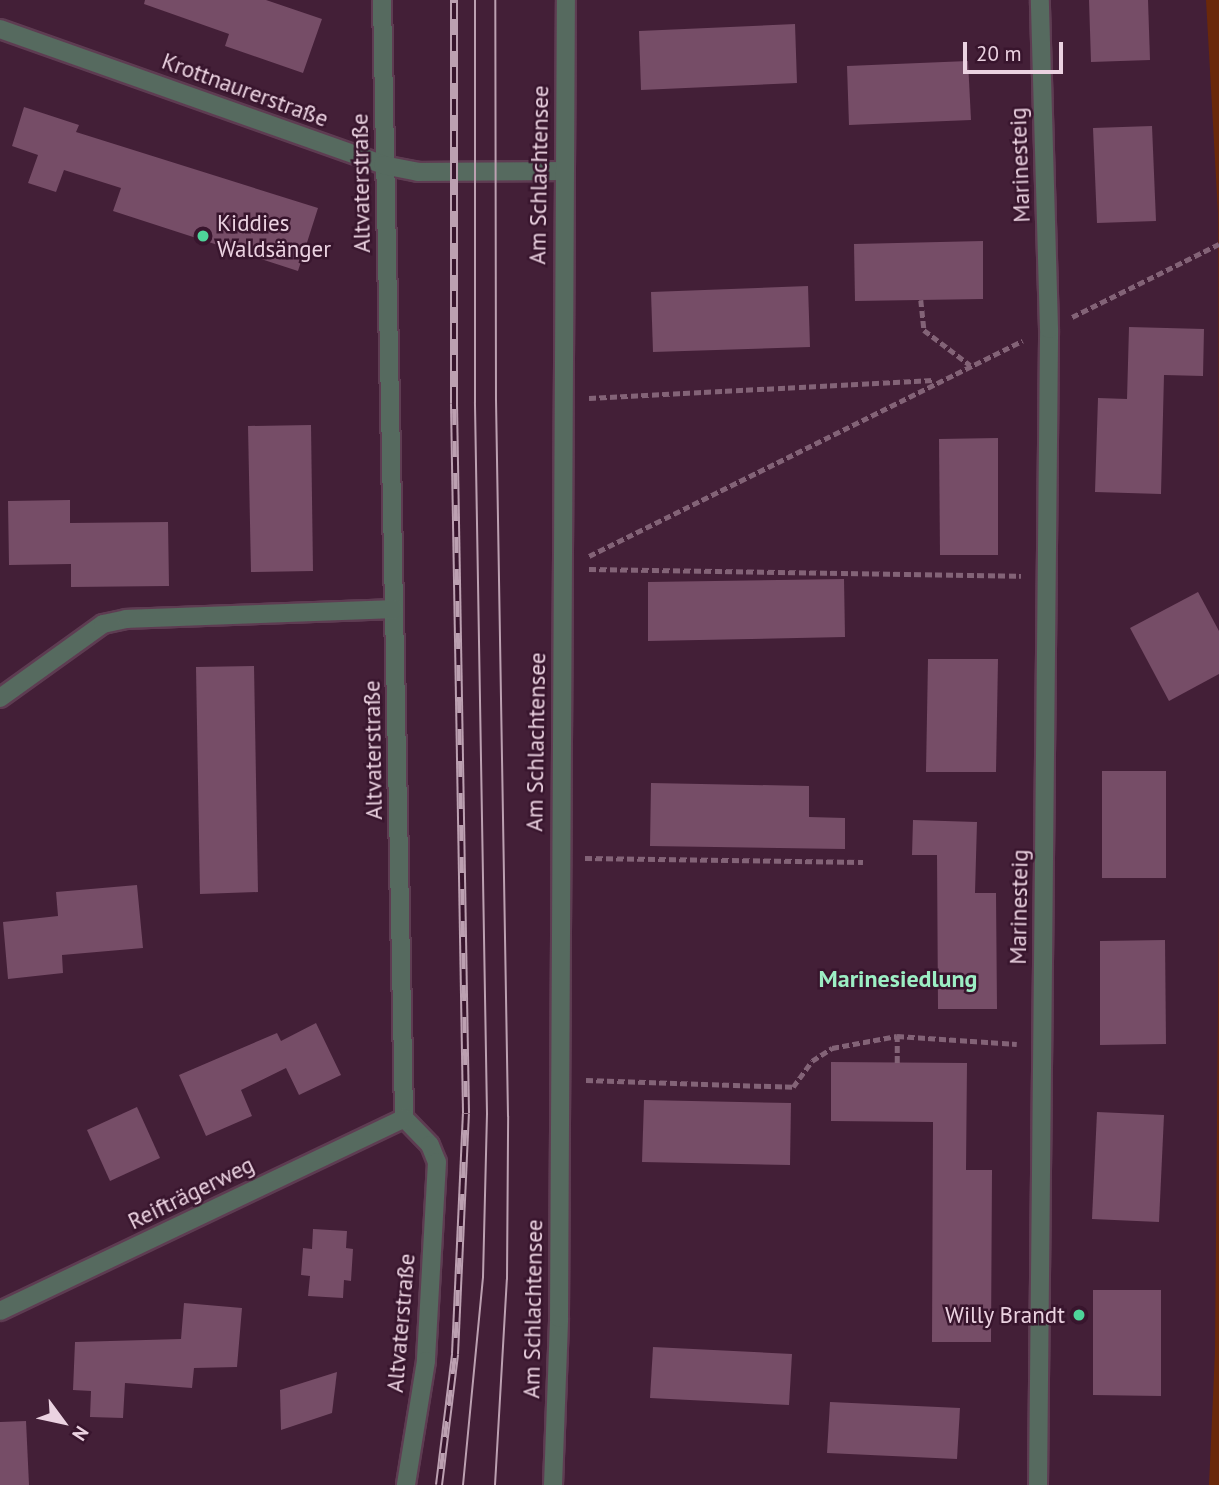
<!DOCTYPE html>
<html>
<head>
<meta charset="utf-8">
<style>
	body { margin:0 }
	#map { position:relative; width:1219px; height:1485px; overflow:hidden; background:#431f37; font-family:"PT Sans",sans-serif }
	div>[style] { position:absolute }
	.green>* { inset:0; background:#6a280a }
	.building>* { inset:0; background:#764d67 }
	.path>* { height:4.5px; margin-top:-2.25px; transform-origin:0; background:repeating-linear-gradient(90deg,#836377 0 7px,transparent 0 10.5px) }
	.roads { filter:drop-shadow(2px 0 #5e3c52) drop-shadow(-2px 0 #5e3c52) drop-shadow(0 2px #5e3c52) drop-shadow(0 -2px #5e3c52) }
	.minor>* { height:18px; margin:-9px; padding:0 9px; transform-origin:9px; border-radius:9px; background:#566a5f }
	.tram>* { height:2px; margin:-1px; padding:0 1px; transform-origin:1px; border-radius:1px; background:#bca0b1 }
	.rail>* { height:8px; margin-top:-4px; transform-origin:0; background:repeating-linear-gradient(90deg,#38152d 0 16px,#bca0b1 0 32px); box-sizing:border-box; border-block:2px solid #bca0b1 }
	.dots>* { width:19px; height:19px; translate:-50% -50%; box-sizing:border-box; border:4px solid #38152d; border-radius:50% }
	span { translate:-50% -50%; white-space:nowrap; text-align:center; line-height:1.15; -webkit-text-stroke:5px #38152d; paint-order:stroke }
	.street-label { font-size:23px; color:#ebd2e1 }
	.poi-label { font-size:23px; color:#ebd2e1 }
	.left { translate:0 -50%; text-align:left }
	.right { translate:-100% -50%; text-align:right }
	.neighbourhood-label { font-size:24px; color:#9ceec4; font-weight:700 }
	.north { position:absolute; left:28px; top:1387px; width:70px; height:70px; -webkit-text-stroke:5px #38152d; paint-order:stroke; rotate:123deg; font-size:19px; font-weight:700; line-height:28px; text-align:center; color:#ebd2e1 }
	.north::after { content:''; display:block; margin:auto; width:24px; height:32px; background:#ebd2e1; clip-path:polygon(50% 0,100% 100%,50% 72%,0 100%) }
	.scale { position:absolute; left:963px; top:42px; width:100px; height:32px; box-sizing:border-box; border:4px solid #ebd2e1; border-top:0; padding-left:9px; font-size:21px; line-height:24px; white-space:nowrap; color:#ebd2e1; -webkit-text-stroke:5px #38152d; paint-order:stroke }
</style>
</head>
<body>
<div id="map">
	<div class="green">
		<i style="clip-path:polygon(1206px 0,1219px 0,1219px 551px,1218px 213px)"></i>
		<i style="clip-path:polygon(1219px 893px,1219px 1485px,1209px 1485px,1215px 1352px)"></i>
	</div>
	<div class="building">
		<i style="clip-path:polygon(145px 0,266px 0,322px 19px,303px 73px,225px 46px,229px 34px,144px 4px)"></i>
		<i style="clip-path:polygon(1089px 0,1148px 0,1150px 60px,1091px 62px)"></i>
		<i style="clip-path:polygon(795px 24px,797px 83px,641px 90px,639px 31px)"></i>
		<i style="clip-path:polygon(968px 61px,971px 120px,849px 125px,847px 66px)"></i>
		<i style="clip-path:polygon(24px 107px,79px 125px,76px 132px,318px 208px,298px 271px,113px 211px,121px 188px,64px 170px,56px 192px,28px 183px,38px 155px,12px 146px)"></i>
		<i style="clip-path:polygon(1152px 126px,1156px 221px,1097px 223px,1093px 128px)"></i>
		<i style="clip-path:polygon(983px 241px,983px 299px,855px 301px,854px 244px)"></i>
		<i style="clip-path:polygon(808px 286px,810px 347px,653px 352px,651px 292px)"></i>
		<i style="clip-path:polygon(1129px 327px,1204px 329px,1203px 376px,1164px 375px,1161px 494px,1095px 492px,1098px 398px,1127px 399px)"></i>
		<i style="clip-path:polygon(311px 425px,313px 571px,251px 572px,248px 426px)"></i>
		<i style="clip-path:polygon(998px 438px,998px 555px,940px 555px,939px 439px)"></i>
		<i style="clip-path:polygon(70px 500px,70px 523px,168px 522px,169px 586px,71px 587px,71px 564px,9px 565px,8px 501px)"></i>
		<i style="clip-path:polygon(844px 579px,845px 637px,648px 641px,648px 582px)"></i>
		<i style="clip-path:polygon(1198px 592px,1219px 631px,1219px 674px,1169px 701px,1130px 628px)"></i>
		<i style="clip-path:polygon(928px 659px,998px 659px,996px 772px,926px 772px)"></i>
		<i style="clip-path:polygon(254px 666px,258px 892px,200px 894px,196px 667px)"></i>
		<i style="clip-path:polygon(1102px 771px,1166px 771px,1166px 878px,1102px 878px)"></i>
		<i style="clip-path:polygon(651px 783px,809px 786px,809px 817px,845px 818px,845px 849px,650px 846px)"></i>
		<i style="clip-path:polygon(913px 820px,977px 822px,975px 893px,996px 893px,997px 1009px,938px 1009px,937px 855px,912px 855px)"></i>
		<i style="clip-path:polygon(137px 885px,143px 948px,62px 955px,63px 973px,8px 979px,3px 922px,58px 916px,56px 892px)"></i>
		<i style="clip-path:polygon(1165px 940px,1166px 1044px,1100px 1045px,1100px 941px)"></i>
		<i style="clip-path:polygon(316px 1023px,341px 1075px,299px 1095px,286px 1068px,241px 1090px,252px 1116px,206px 1136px,179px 1075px,277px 1033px,281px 1041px)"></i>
		<i style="clip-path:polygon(831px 1062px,967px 1063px,966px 1170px,992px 1170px,991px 1342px,932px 1342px,933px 1122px,831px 1121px)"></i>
		<i style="clip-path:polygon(644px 1100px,791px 1103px,790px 1165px,642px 1162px)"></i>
		<i style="clip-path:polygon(137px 1107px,160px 1158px,110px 1181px,87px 1130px)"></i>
		<i style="clip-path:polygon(1097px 1112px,1164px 1115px,1159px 1222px,1092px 1219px)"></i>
		<i style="clip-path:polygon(313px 1229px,347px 1231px,346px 1248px,353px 1249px,351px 1281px,344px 1280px,343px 1298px,308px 1296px,310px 1276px,301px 1275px,303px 1248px,312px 1249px)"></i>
		<i style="clip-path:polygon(1093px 1290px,1161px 1290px,1161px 1396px,1093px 1395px)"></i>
		<i style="clip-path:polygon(184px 1303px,242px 1308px,237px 1367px,194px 1368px,192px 1388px,125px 1383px,123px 1418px,90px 1417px,91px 1391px,73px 1390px,75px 1342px,181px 1339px)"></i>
		<i style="clip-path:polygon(653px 1347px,792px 1354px,789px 1405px,650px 1398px)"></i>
		<i style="clip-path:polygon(337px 1372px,332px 1413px,281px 1430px,280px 1390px)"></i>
		<i style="clip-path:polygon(830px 1402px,960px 1408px,957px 1459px,827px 1453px)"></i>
		<i style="clip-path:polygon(26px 1421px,29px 1485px,0 1485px,0 1422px)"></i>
	</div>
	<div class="path">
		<i style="left:921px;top:300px;width:30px;rotate:84deg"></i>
		<i style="left:924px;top:330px;width:58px;rotate:37.3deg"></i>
		<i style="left:1072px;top:317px;width:164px;rotate:-26.4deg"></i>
		<i style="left:589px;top:398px;width:345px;rotate:-3deg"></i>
		<i style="left:589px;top:556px;width:484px;rotate:-26.4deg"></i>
		<i style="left:589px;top:569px;width:432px;rotate:0.9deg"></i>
		<i style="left:585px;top:858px;width:278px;rotate:0.8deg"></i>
		<i style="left:897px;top:1063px;width:27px;rotate:-90deg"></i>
		<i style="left:897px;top:1036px;width:120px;rotate:3.8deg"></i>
		<i style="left:586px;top:1080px;width:207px;rotate:1.9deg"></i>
		<i style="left:793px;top:1087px;width:32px;rotate:-54deg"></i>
		<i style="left:812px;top:1061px;width:24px;rotate:-33deg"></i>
		<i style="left:832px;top:1048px;width:66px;rotate:-10.5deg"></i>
	</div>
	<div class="roads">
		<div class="minor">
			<i style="left:382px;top:0;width:1118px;rotate:88.87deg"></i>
			<i style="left:404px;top:1118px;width:37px;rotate:46deg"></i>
			<i style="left:430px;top:1145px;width:18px;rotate:68deg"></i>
			<i style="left:437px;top:1162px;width:199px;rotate:93.2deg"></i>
			<i style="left:426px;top:1361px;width:126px;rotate:99.2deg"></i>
			<i style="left:0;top:29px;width:406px;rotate:19.5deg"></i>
			<i style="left:383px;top:165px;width:36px;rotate:11deg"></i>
			<i style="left:418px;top:172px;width:144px;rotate:-0.4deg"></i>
			<i style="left:0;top:698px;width:127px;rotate:-35.7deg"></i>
			<i style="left:103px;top:624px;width:24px;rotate:-12deg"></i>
			<i style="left:126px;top:619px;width:268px;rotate:-2.1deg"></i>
			<i style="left:0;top:1311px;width:448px;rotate:-25.5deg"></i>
			<i style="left:553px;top:1485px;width:167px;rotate:-87.9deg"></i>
			<i style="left:559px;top:1318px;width:1318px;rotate:-89.7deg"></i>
			<i style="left:1038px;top:1485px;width:1156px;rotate:-89.45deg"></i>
			<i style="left:1049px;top:329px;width:329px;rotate:-91.6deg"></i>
		</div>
	</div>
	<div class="tram">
		<i style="left:463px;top:1485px;width:209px;rotate:-84.5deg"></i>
		<i style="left:483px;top:1277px;width:163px;rotate:-88.6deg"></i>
		<i style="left:487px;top:1114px;width:712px;rotate:-90.97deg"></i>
		<i style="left:475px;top:402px;width:402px;rotate:-90deg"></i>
		<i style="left:495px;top:1485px;width:206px;rotate:-86.7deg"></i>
		<i style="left:507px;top:1279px;width:163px;rotate:-89.6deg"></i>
		<i style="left:508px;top:1116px;width:716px;rotate:-90.96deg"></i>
		<i style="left:496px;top:400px;width:400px;rotate:-90.1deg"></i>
	</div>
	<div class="rail">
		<i style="left:439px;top:1485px;width:132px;rotate:-83deg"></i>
		<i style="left:455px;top:1354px;width:241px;rotate:-87.4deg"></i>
		<i style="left:466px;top:1113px;width:710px;rotate:-90.97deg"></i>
		<i style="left:454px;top:403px;width:403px;rotate:-90deg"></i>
	</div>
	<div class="dots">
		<i style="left:203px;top:236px;background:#4ed399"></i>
		<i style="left:1079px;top:1315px;background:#4ed399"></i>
	</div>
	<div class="street-label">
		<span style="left:245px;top:90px;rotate:20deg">Krottnaurerstraße</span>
		<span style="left:1020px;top:165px;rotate:-92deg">Marinesteig</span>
		<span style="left:539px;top:175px;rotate:-89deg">Am Schlachtensee</span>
		<span style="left:361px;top:183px;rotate:-91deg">Altvaterstraße</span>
		<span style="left:536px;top:742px;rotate:-89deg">Am Schlachtensee</span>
		<span style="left:373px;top:750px;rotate:-91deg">Altvaterstraße</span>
		<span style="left:1019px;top:907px;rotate:-89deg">Marinesteig</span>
		<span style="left:191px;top:1193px;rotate:-26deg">Reifträgerweg</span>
		<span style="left:533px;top:1309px;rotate:-89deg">Am Schlachtensee</span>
		<span style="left:401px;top:1323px;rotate:-85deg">Altvaterstraße</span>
	</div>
	<div class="poi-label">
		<span class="left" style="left:217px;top:236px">Kiddies<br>Waldsänger</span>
		<span class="right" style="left:1065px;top:1315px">Willy Brandt</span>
	</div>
	<div class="neighbourhood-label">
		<span style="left:898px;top:979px">Marinesiedlung</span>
	</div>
	<div class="north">N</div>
	<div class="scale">20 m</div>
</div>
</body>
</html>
